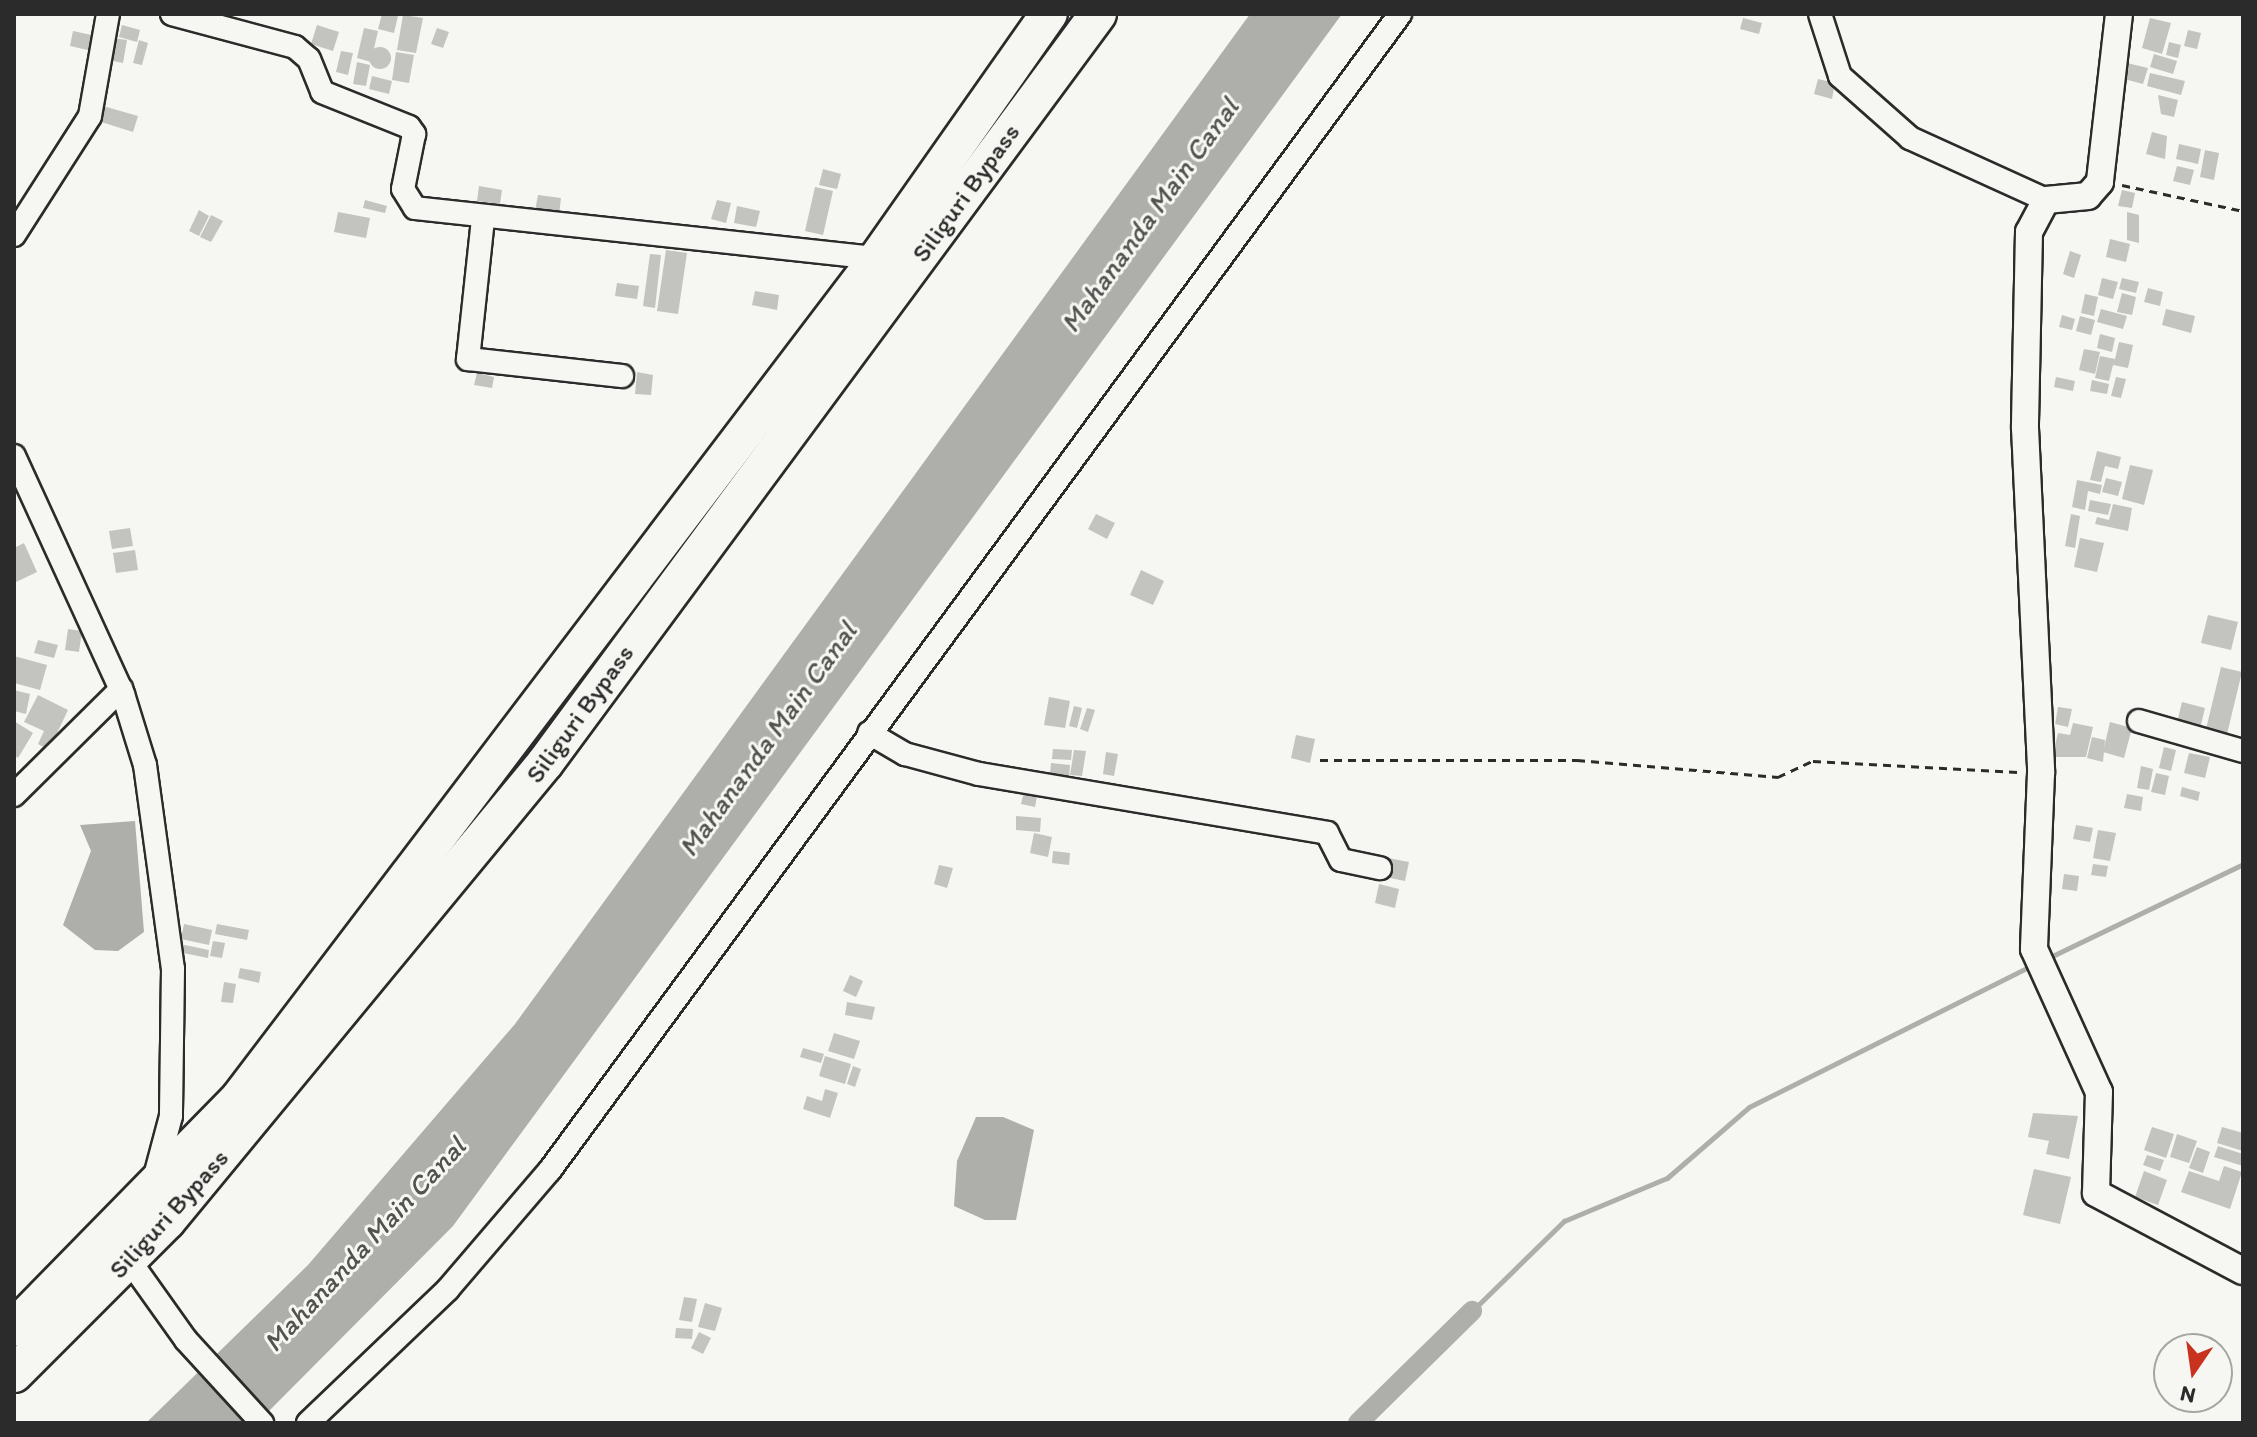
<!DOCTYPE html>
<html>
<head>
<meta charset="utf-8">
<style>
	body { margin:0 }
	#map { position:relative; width:2257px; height:1437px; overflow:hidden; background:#f6f6f2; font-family:Itim,sans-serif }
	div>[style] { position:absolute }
	.water>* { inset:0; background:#aeaeab }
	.stream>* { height:5px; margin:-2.5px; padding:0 2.5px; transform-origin:2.5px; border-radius:2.5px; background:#aeaeab }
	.canal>* { height:20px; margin:-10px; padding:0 10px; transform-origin:10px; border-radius:10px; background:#aeaeab }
	.building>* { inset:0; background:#c3c3c0 }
	.round { border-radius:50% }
	.path>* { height:3px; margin-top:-1.5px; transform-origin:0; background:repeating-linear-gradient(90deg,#2b2b2b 0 8px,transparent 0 14px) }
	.roads { filter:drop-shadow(2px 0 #2b2b2b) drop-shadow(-2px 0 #2b2b2b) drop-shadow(0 2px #2b2b2b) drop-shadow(0 -2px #2b2b2b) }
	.minor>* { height:22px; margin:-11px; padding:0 11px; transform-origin:11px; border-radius:11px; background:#f6f6f2 }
	.tertiary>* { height:26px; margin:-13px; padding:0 13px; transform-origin:13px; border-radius:13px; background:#f6f6f2 }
	.trunk>* { height:36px; margin:-18px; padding:0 18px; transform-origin:18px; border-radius:18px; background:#f6f6f2 }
	span { translate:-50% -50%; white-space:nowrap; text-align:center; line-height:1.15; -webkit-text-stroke:6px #f6f6f2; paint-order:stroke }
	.street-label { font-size:26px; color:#2b2b2b }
	.water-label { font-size:28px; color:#525251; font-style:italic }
	.frame { position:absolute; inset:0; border:16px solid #2b2b2b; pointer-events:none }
	.north { position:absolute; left:2153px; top:1333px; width:80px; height:80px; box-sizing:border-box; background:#f6f6f2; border:2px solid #a5a5a2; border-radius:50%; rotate:193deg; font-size:22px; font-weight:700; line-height:32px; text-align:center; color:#2b2b2b }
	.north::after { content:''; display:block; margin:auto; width:28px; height:36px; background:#c8321e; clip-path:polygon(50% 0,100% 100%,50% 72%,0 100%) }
</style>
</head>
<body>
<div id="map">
	<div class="water">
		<i style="clip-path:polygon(1250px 14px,1342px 14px,453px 1226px,257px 1423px,146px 1423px,308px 1265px,515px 1024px)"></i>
		<i style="clip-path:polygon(135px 821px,144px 932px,118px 951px,95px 950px,63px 925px,91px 851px,80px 825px)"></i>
		<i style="clip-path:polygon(976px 1117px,1003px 1117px,1034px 1130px,1016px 1220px,985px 1220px,954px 1206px,957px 1161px)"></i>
	</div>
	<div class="stream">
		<i style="left:2046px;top:959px;width:219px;rotate:-25.7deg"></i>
		<i style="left:1472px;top:1311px;width:129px;rotate:-44.4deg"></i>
		<i style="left:1564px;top:1221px;width:112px;rotate:-22.7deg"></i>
		<i style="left:1667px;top:1178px;width:108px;rotate:-40.9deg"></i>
		<i style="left:1749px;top:1107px;width:318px;rotate:-26.6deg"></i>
	</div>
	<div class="canal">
		<i style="left:1358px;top:1423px;width:160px;rotate:-44.5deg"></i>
	</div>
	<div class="building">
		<i style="clip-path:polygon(382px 14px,398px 16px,394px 33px,378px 29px)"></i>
		<i style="clip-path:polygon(403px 15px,423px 18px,416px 53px,397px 50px)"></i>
		<i style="clip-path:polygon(1743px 18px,1762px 23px,1759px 34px,1740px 29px)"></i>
		<i style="clip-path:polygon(2150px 18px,2171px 23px,2162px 54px,2142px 48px)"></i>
		<i style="clip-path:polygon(122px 25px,140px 30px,137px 42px,119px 37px)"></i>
		<i style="clip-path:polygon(317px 25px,339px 32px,333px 51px,311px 44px)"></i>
		<i style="clip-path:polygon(364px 28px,378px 31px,371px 62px,357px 58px)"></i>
		<i style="clip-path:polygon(437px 28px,449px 32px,443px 48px,431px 44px)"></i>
		<i style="clip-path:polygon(2188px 30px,2201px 33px,2197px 49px,2184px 46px)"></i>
		<i style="clip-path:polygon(73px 31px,96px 36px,92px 51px,70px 46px)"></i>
		<i style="clip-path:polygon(112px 38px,127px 40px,123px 63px,108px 60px)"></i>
		<i style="clip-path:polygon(139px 40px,148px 43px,142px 65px,133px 63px)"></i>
		<i style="clip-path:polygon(2169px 42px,2181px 45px,2178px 58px,2166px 55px)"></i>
		<i class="round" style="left:369px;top:47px;width:22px;height:22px"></i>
		<i style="clip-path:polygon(341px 51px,353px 53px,348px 75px,336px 72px)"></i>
		<i style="clip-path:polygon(396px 52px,414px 55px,409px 83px,392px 80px)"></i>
		<i style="clip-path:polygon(2154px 54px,2177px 61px,2173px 74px,2150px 67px)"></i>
		<i style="clip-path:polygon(357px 62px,370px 65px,366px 86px,353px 84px)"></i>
		<i style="clip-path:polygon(2127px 63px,2148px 68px,2143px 84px,2124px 79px)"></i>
		<i style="clip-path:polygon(2150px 73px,2185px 81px,2181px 95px,2147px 86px)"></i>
		<i style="clip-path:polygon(372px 76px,392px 81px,389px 94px,369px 89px)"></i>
		<i style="clip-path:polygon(1818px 79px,1835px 83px,1832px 99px,1814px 94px)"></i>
		<i style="clip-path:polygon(2158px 95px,2178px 100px,2174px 117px,2161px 114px)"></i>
		<i style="clip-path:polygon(103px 106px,138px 116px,133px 132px,98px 121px)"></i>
		<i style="clip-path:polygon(2152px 132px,2167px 136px,2165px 159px,2146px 154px)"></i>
		<i style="clip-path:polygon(2179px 144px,2201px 149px,2198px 164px,2176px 159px)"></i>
		<i style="clip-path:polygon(2205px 150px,2219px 153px,2214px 180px,2200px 177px)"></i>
		<i style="clip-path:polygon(2177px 166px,2194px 170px,2190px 185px,2173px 181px)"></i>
		<i style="clip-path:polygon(823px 169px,841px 174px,837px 189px,819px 185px)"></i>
		<i style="clip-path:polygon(479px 186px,502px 190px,500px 204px,477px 201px)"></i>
		<i style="clip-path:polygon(815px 187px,833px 191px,823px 235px,805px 231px)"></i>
		<i style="clip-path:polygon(2122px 190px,2135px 193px,2132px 208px,2118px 206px)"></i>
		<i style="clip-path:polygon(538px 195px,561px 198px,559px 215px,535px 211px)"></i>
		<i style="clip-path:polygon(365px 200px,387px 206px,385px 213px,363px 208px)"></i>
		<i style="clip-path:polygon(717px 200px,731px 203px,726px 223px,711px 219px)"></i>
		<i style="clip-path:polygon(737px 206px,760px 211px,756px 227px,734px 223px)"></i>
		<i style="clip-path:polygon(199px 210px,209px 216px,199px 236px,189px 231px)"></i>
		<i style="clip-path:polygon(338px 212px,370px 218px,366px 238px,334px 232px)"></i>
		<i style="clip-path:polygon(2127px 212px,2139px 215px,2139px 243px,2127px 240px)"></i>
		<i style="clip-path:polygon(211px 215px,223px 221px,211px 242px,200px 237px)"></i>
		<i style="clip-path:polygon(2110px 239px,2130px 244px,2126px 262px,2106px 257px)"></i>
		<i style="clip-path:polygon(666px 250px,687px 253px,678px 314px,657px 311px)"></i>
		<i style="clip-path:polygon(2070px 251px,2081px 255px,2074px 278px,2063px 274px)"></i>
		<i style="clip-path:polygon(650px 254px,661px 255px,655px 308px,643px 306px)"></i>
		<i style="clip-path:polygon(2102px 278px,2118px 282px,2113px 299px,2098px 295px)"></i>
		<i style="clip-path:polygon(2122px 278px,2139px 282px,2136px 293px,2119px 289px)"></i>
		<i style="clip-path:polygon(617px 283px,639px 286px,637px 299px,615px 296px)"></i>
		<i style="clip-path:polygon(2148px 288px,2163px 292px,2160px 306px,2144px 302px)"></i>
		<i style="clip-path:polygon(755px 291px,779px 295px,777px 310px,752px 305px)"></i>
		<i style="clip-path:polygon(2122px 293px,2136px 297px,2132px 315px,2117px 312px)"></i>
		<i style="clip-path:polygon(2085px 294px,2098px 297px,2094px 316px,2081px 313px)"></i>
		<i style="clip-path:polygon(2101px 309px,2127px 316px,2123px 329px,2097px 322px)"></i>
		<i style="clip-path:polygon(2166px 309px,2195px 316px,2191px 333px,2162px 325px)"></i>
		<i style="clip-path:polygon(2062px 315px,2075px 319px,2072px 330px,2059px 327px)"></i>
		<i style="clip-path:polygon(2080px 316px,2095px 320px,2091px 335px,2076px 331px)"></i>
		<i style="clip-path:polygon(2100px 334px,2115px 338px,2112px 352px,2097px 348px)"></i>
		<i style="clip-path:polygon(2119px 342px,2133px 345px,2128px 368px,2113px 365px,2109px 381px,2095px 378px,2100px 356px,2115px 359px)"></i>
		<i style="clip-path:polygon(2084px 349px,2100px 352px,2095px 374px,2079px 370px)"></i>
		<i style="clip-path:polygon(637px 372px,653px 375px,651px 395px,635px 394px)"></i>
		<i style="clip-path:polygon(477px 373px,494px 377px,492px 388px,474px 385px)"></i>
		<i style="clip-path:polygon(2056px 377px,2075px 381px,2073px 391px,2054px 387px)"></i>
		<i style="clip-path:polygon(2116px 377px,2126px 379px,2121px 398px,2111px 396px)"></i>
		<i style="clip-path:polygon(2092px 380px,2109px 384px,2107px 394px,2090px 391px)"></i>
		<i style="clip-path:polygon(2097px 451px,2121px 457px,2118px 469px,2105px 466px,2101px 482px,2090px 480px)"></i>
		<i style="clip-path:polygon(2130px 465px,2153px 470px,2144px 505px,2122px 499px)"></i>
		<i style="clip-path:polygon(2106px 478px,2122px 482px,2118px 496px,2102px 492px)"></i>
		<i style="clip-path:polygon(2077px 480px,2102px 485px,2100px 494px,2088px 491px,2085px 510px,2072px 507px)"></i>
		<i style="clip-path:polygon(2090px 500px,2111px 504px,2108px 515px,2088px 511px)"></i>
		<i style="clip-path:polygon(2113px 504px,2132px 508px,2128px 531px,2095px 524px,2097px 517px,2109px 520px)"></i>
		<i style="clip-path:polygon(1096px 514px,1115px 523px,1107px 539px,1088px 529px)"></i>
		<i style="clip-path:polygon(2071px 514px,2080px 516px,2075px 548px,2065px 546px)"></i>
		<i style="clip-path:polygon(130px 528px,133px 546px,112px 549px,109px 531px)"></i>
		<i style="clip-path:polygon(2080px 538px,2104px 543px,2097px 572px,2074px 567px)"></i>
		<i style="clip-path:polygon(24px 543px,37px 572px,14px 583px,14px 548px)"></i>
		<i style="clip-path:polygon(135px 550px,138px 570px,116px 573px,113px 553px)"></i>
		<i style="clip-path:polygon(1141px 570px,1164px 581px,1153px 605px,1130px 595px)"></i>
		<i style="clip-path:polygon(2208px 615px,2238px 622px,2231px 650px,2201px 643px)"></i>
		<i style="clip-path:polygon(68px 629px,82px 631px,79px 652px,65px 650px)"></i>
		<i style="clip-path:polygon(38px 640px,58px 645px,54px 658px,34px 653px)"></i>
		<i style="clip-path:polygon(14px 656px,47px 665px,40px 690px,14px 683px)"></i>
		<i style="clip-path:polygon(2221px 667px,2242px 672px,2227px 734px,2206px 729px)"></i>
		<i style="clip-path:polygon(14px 690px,30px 694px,26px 714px,14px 711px)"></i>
		<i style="clip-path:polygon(38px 695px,68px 710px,49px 750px,38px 744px,44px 731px,24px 722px)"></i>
		<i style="clip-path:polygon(1049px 697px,1070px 701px,1065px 728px,1044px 725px)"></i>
		<i style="clip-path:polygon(2182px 702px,2205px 708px,2200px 729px,2177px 723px)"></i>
		<i style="clip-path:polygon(1074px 706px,1082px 708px,1077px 728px,1069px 726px)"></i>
		<i style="clip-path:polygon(2058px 707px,2072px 709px,2068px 727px,2055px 724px)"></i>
		<i style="clip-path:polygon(1087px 708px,1095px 710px,1088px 732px,1080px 729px)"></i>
		<i style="clip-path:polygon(14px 721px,33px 733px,18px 758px,14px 755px)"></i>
		<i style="clip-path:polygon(2110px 722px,2132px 728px,2124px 758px,2103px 752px)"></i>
		<i style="clip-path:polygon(2073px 723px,2093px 727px,2086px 757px,2052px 757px,2058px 733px,2070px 735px)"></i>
		<i style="clip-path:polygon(1296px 735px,1315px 739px,1310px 763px,1291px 758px)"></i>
		<i style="clip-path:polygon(2092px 737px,2105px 740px,2103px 762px,2087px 758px)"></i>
		<i style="clip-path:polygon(2164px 747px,2176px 750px,2171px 771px,2159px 768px)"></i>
		<i style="clip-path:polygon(1053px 749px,1072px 750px,1071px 760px,1052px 759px)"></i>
		<i style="clip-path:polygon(1074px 750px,1086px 751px,1082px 776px,1070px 775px)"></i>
		<i style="clip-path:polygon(1106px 752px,1118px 754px,1114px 776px,1103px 774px)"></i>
		<i style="clip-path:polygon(2189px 753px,2210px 757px,2205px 778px,2184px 773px)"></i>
		<i style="clip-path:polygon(1051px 763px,1070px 765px,1069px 778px,1050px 776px)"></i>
		<i style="clip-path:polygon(2141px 766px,2153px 769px,2149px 790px,2137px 788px)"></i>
		<i style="clip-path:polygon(2156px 773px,2169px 776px,2165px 795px,2151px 792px)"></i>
		<i style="clip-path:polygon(2182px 787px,2200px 792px,2198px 801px,2180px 796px)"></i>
		<i style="clip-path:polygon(1025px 788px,1038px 791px,1035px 807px,1021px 804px)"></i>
		<i style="clip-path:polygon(2127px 794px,2143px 797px,2141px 811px,2124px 808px)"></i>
		<i style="clip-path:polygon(1016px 816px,1041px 818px,1040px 832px,1016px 830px)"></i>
		<i style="clip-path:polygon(2076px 825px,2093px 828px,2090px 842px,2073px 839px)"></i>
		<i style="clip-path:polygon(2098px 830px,2116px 833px,2110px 861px,2093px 858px)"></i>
		<i style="clip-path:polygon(1034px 833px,1052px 837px,1048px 857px,1030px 853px)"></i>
		<i style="clip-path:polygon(1053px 851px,1070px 853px,1069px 865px,1052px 863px)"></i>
		<i style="clip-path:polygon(1383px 857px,1409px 862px,1405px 881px,1380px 876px)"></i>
		<i style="clip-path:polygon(2093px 864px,2108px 866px,2106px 877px,2091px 875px)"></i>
		<i style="clip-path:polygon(939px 865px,953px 868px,947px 888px,934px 884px)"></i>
		<i style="clip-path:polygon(2064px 874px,2079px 876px,2077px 891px,2062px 889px)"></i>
		<i style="clip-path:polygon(1379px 884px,1399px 889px,1395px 908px,1375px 903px)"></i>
		<i style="clip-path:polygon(184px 924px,212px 930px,209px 945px,181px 939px)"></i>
		<i style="clip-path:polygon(217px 924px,249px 930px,247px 940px,215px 934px)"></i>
		<i style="clip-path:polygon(213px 941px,225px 943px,222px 958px,210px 956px)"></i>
		<i style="clip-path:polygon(180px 944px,209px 950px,208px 958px,178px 952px)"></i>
		<i style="clip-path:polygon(240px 968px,261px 972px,259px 983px,238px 978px)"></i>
		<i style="clip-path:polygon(850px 975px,863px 981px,856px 997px,843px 991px)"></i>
		<i style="clip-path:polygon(224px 982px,236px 984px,233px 1003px,221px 1002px)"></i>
		<i style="clip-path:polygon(847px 1002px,875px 1007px,872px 1020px,845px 1015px)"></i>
		<i style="clip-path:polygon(834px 1033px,860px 1041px,854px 1059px,828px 1051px)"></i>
		<i style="clip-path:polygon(803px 1048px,824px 1054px,821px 1063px,800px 1057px)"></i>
		<i style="clip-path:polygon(825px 1056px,851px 1064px,845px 1084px,819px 1076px)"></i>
		<i style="clip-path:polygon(853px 1066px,861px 1069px,855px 1087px,847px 1084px)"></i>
		<i style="clip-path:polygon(825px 1089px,838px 1093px,830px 1118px,803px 1109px,807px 1096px,822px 1101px)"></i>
		<i style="clip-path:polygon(2033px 1113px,2078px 1116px,2069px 1159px,2046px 1154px,2049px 1141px,2028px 1137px)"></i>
		<i style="clip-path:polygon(2152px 1127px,2174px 1134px,2166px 1158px,2144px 1150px)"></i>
		<i style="clip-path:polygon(2222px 1127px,2243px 1133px,2243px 1151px,2217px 1143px)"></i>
		<i style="clip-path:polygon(2177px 1134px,2197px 1141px,2189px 1163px,2170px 1157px)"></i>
		<i style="clip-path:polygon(2218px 1146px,2243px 1154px,2243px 1166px,2214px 1157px)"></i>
		<i style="clip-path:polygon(2197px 1147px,2210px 1152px,2203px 1173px,2189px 1168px)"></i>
		<i style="clip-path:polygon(2147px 1155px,2164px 1160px,2160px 1171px,2143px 1165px)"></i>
		<i style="clip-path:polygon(2224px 1166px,2242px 1172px,2230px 1209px,2181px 1192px,2189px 1171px,2219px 1181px)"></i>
		<i style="clip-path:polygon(2034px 1169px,2071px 1177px,2060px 1224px,2023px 1215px)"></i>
		<i style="clip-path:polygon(2144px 1171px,2167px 1180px,2158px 1205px,2135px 1197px)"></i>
		<i style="clip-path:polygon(684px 1297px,697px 1299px,692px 1322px,679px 1320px)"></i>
		<i style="clip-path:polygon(705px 1303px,722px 1308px,715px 1331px,698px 1327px)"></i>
		<i style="clip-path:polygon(676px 1328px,693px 1329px,692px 1339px,675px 1338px)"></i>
		<i style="clip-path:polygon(699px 1332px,711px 1338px,703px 1354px,691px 1348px)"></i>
	</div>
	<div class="path">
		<i style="left:2122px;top:185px;width:124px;rotate:12.1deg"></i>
		<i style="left:1320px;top:760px;width:257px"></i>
		<i style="left:1577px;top:760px;width:202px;rotate:4.8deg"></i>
		<i style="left:1778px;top:777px;width:38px;rotate:-25deg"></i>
		<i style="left:1813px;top:761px;width:205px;rotate:3.1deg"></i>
	</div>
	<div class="roads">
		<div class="minor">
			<i style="left:172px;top:14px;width:127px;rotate:15deg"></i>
			<i style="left:295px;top:47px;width:18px;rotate:41deg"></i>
			<i style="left:309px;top:59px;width:35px;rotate:68deg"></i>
			<i style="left:322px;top:92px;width:94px;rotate:21.9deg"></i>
			<i style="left:409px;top:127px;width:9px;rotate:54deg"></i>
			<i style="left:414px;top:134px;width:56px;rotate:101.3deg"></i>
			<i style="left:403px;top:189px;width:22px;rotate:58deg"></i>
			<i style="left:415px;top:208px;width:474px;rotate:6.2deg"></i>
			<i style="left:1820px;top:14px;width:65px;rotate:72.1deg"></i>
			<i style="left:1840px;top:76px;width:94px;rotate:41.5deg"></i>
			<i style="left:1910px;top:138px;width:149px;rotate:24.5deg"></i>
			<i style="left:483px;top:219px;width:141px;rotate:96.1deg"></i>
			<i style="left:468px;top:359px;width:155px;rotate:6.3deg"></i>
			<i style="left:14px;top:235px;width:141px;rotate:-57.4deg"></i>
			<i style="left:90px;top:116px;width:104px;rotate:-80deg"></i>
			<i style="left:14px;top:456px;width:262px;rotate:65.4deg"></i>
			<i style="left:123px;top:694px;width:74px;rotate:72.8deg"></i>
			<i style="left:145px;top:765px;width:206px;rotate:82.2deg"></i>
			<i style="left:173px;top:969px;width:147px;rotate:90.8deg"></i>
			<i style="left:171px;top:1116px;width:66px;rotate:104.9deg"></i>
			<i style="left:2139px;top:721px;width:108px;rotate:16.1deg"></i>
			<i style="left:869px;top:733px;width:42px;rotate:30.3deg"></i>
			<i style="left:905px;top:754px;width:77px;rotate:15.1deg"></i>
			<i style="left:979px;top:774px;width:353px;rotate:9.6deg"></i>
			<i style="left:1327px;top:833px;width:30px;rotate:63deg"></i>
			<i style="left:1341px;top:860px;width:40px;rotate:12deg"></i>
			<i style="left:14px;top:795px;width:151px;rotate:-44.7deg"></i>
			<i style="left:129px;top:1260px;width:98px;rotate:54.5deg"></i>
			<i style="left:186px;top:1340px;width:113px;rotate:47.5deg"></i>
			<i style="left:308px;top:1423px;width:194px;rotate:-43.7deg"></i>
			<i style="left:448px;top:1289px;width:157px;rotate:-49.4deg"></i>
			<i style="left:550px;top:1170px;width:1435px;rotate:-53.67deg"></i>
		</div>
		<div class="tertiary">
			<i style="left:2119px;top:14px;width:169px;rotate:96.5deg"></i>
			<i style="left:2100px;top:182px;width:18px;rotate:131deg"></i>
			<i style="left:2088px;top:196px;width:42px;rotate:174.6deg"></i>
			<i style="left:2046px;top:200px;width:36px;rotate:118deg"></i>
			<i style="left:2029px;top:232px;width:196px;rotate:91.2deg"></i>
			<i style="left:2025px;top:428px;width:345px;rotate:87.3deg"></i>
			<i style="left:2041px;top:773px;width:176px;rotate:92.3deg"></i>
			<i style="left:2034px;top:949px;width:157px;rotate:65.6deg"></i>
			<i style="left:2099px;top:1092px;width:101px;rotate:91.7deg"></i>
			<i style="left:2096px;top:1193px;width:166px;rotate:28deg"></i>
		</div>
		<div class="trunk">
			<i style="left:14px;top:1328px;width:323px;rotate:-45.6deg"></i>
			<i style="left:240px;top:1097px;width:1055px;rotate:-52.78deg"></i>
			<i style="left:878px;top:257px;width:297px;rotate:-54.9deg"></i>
			<i style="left:14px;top:1374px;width:216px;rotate:-45deg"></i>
			<i style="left:167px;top:1221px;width:594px;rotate:-50.47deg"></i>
			<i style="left:545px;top:763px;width:931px;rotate:-53.56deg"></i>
		</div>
	</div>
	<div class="street-label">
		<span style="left:966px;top:193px;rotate:-54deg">Siliguri Bypass</span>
		<span style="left:580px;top:714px;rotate:-54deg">Siliguri Bypass</span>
		<span style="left:169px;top:1214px;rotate:-48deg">Siliguri Bypass</span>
	</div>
	<div class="water-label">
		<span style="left:1149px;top:215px;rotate:-54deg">Mahananda Main Canal</span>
		<span style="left:767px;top:739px;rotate:-54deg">Mahananda Main Canal</span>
		<span style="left:364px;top:1244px;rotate:-47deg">Mahananda Main Canal</span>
	</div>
	<div class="frame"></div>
	<div class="north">N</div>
</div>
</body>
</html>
